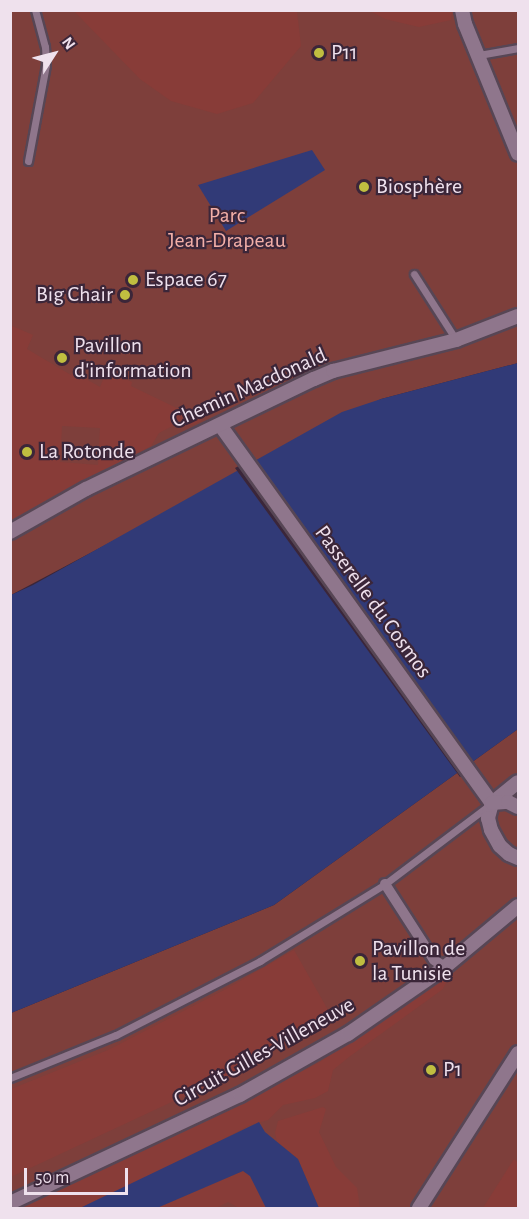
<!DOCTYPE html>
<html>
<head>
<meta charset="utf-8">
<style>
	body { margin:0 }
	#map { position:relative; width:529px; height:1219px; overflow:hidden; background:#3b2639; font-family:"Alegreya Sans",sans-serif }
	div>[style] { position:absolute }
	.green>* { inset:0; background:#7e3f3b }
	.forest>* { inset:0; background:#883c38 }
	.water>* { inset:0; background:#313a77 }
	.pier>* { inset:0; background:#3b2639 }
	.roads { filter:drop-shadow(2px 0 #574655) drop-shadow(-2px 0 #574655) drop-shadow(0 2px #574655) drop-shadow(0 -2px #574655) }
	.service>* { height:7px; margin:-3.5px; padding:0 3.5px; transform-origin:3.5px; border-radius:3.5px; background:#8f768c }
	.pedestrian>* { height:10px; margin:-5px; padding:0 5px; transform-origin:5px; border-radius:5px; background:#8f768c }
	.minor>* { height:14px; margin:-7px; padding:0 7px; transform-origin:7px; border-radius:7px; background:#8f768c }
	.dots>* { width:16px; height:16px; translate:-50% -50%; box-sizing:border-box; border:3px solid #3b2639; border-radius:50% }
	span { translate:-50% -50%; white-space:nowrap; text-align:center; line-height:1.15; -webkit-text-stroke:4.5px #3b2639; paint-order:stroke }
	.poi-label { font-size:22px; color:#efe1ed }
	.left { translate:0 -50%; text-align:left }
	.right { translate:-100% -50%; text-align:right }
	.park-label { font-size:22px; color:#f3afa8 }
	.street-label { font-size:22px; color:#efe1ed }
	.frame { position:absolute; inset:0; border:12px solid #efe1ed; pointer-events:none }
	.north { position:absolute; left:24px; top:24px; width:60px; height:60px; -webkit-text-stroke:4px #3b2639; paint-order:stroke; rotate:54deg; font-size:16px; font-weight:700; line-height:24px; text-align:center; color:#efe1ed }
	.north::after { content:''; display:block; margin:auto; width:21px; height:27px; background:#efe1ed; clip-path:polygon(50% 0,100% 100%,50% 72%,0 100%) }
	.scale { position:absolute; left:24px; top:1168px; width:104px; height:27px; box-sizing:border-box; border:3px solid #efe1ed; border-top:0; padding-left:8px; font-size:18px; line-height:21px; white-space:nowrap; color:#efe1ed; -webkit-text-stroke:4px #3b2639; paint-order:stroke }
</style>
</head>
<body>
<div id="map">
	<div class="green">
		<i style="clip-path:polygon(11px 11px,518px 11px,518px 363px,381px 399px,11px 595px)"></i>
		<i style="clip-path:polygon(518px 729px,518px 1208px,11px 1208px,11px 1013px,274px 905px)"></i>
	</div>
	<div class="forest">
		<i style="clip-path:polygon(74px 11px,297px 11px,301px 46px,253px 103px,217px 114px,171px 101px,140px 79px)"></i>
		<i style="clip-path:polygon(370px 11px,452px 11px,451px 20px,419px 27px,385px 19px)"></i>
		<i style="clip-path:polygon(evenodd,10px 325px,33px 335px,27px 349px,71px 375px,74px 372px,100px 387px,107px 370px,132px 382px,131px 386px,187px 413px,197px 413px,202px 421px,192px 425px,178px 423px,159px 433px,151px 446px,11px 523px,10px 325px,62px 426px,100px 428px,98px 465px,60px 462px,62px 426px)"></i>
		<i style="clip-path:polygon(294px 950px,332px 1017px,238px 1071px,11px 1177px,11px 1089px,108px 1050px,226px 989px)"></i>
		<i style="clip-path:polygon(442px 978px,446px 983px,443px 989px,349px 1057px,333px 1070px,328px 1091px,315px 1098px,283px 1105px,268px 1120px,250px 1125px,178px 1163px,80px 1208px,22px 1208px,214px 1117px,320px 1062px)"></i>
		<i style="clip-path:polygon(323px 1107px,326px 1109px,319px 1132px,336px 1167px,357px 1188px,360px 1208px,319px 1208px,298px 1159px,277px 1142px,275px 1133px,278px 1121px)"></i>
		<i style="clip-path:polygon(514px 1159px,518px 1163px,518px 1208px,483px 1208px)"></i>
		<i style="clip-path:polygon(243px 1171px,250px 1176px,266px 1208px,239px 1208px,228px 1202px,216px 1208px,157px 1208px)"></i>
	</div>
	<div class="water">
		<i style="clip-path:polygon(312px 150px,325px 170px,226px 231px,198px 185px)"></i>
		<i style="clip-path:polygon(518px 363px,518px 729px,274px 905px,11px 1013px,11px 595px,33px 585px,342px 412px,381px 399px)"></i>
		<i style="clip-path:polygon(259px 1122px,265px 1132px,298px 1159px,319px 1208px,266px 1208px,250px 1176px,243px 1171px,157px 1208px,80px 1208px)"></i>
	</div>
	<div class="pier">
		<i style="clip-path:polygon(254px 458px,476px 765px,460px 777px,235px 468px)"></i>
	</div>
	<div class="roads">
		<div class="service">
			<i style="left:479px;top:55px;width:40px;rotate:-10deg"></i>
			<i style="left:28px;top:161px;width:98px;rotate:-79.4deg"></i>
			<i style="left:46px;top:65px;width:18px;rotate:-93deg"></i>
			<i style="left:45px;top:47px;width:38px;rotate:-105deg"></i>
			<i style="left:414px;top:274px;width:78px;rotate:57.5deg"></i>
			<i style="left:10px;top:1078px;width:114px;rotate:-22.1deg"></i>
			<i style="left:116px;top:1035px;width:162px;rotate:-27.2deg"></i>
			<i style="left:260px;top:961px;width:147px;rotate:-31.6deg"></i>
			<i style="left:385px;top:884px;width:129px;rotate:-37.1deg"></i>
		</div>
		<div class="pedestrian">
			<i style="left:385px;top:884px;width:90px;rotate:57.2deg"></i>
			<i style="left:434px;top:960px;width:13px;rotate:32deg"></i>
		</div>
		<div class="minor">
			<i style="left:462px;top:10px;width:14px;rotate:78deg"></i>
			<i style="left:465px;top:24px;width:140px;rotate:67.8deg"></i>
			<i style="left:220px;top:425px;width:466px;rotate:54.3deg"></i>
			<i style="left:10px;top:532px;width:87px;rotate:-29.5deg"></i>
			<i style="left:86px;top:489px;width:253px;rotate:-25.8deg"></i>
			<i style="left:314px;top:379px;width:21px;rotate:-23deg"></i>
			<i style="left:333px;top:371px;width:127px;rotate:-14.1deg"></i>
			<i style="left:456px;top:340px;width:66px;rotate:-21.2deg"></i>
			<i style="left:492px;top:803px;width:16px;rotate:105deg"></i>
			<i style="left:488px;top:818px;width:12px;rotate:76deg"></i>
			<i style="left:491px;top:830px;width:18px;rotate:61deg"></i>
			<i style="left:500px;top:846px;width:12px;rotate:42deg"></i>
			<i style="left:509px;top:854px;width:10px;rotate:24deg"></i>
			<i style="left:492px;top:803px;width:33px;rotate:-39deg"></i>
			<i style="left:492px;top:803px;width:16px;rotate:-4deg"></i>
			<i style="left:508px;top:802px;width:11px;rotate:27deg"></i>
			<i style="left:10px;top:1203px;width:254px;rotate:-25.2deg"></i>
			<i style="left:240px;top:1095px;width:124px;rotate:-29.5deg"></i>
			<i style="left:348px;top:1034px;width:118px;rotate:-34.6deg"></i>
			<i style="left:445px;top:967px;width:95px;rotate:-39.9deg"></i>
			<i style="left:419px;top:1208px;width:184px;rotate:-57.4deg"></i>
		</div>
	</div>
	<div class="dots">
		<i style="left:319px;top:53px;background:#c0be40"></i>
		<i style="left:364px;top:187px;background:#c0be40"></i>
		<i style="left:133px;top:280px;background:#c0be40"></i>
		<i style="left:125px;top:295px;background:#c0be40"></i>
		<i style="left:62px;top:358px;background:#c0be40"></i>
		<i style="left:27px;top:452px;background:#c0be40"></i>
		<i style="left:360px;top:961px;background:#c0be40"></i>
		<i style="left:431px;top:1070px;background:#c0be40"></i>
	</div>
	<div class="poi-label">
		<span class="left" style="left:331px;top:53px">P11</span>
		<span class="left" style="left:376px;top:187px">Biosphère</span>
		<span class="left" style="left:145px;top:280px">Espace 67</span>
		<span class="right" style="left:113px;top:295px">Big Chair</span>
		<span class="left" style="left:74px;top:358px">Pavillon<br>d'information</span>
		<span class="left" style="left:39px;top:452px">La Rotonde</span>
		<span class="left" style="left:372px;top:961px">Pavillon de<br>la Tunisie</span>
		<span class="left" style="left:443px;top:1070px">P1</span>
	</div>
	<div class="park-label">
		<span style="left:227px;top:228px">Parc<br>Jean-Drapeau</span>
	</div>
	<div class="street-label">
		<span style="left:249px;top:388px;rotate:-24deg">Chemin Macdonald</span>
		<span style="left:373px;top:602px;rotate:54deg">Passerelle du Cosmos</span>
		<span style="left:264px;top:1052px;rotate:-29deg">Circuit Gilles-Villeneuve</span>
	</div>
	<div class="frame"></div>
	<div class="north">N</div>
	<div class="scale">50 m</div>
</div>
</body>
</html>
